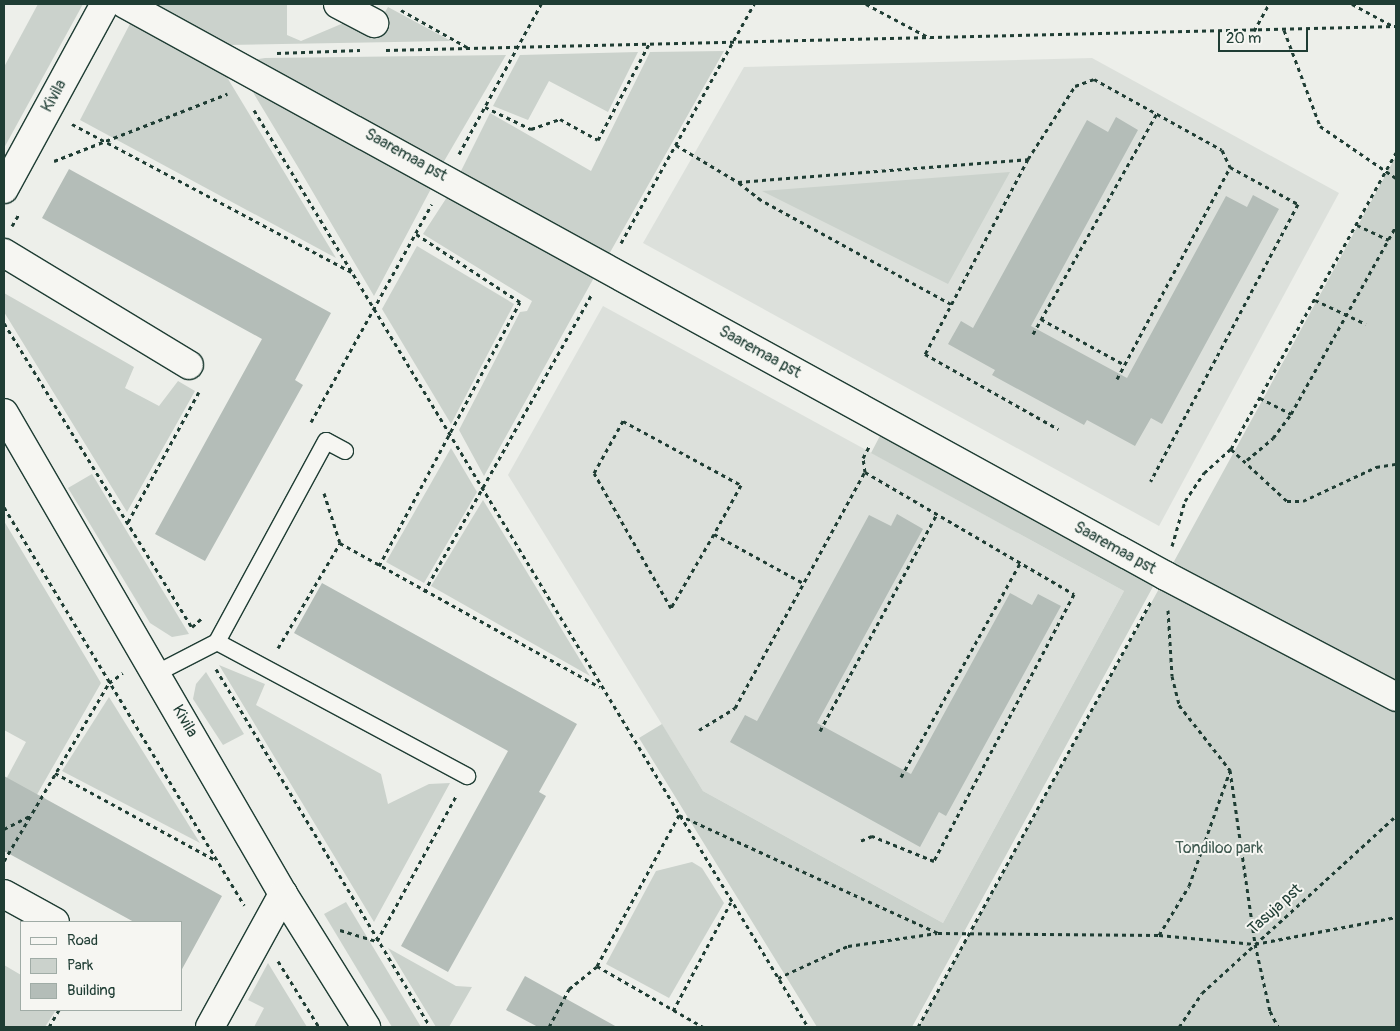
<!DOCTYPE html>
<html>
<head>
<meta charset="utf-8">
<style>
	body { margin:0 }
	#map { position:relative; width:1400px; height:1031px; overflow:hidden; background:#edefea; font-family:Pangolin,sans-serif }
	div>[style] { position:absolute }
	.built>* { inset:0; background:#dce0db }
	.green>* { inset:0; background:#cbd2cc }
	.building>* { inset:0; background:#b4bdb8 }
	.path>* { height:3px; margin-top:-1.5px; transform-origin:0; background:repeating-linear-gradient(90deg,#1f3d34 0 4px,transparent 0 8px) }
	.roads { filter:drop-shadow(1px 0 #1f3d34) drop-shadow(-1px 0 #1f3d34) drop-shadow(0 1px #1f3d34) drop-shadow(0 -1px #1f3d34) }
	.lane>* { height:16px; margin:-8px; padding:0 8px; transform-origin:8px; border-radius:8px; background:#f6f6f2 }
	.street>* { height:28px; margin:-14px; padding:0 14px; transform-origin:14px; border-radius:14px; background:#f6f6f2 }
	.secondary>* { height:28px; margin:-14px; padding:0 14px; transform-origin:14px; border-radius:14px; background:#f6f6f2 }
	span { translate:-50% -50%; white-space:nowrap; text-align:center; line-height:1.15; -webkit-text-stroke:4px #f6f6f2; paint-order:stroke }
	.street-label { font-size:16px; color:#1f3d34 }
	.park-label { font-size:16px; color:#415b52 }
	.frame { position:absolute; inset:0; border:5px solid #1f3d34; pointer-events:none }
	.legend { position:absolute; left:20px; top:921px; width:162px; height:90px; box-sizing:border-box; background:#f6f6f2; border:1px solid #a0aca6; margin:0; padding:6px 9px; list-style:none; font-size:15px; color:#1f3d34 }
	.legend li { display:flex; align-items:center; gap:10px; height:25px }
	.legend b { width:25px; border:1px solid #a0aca6 }
	.scale { position:absolute; left:1218px; top:30px; width:90px; height:22px; box-sizing:border-box; border:2px solid #1f3d34; border-top:0; padding-left:6px; font-size:15px; line-height:18px; white-space:nowrap; color:#1f3d34; -webkit-text-stroke:4px #f6f6f2; paint-order:stroke }
</style>
</head>
<body>
<div id="map">
	<div class="built">
		<i style="clip-path:polygon(1092px 58px,1339px 193px,1159px 526px,643px 243px,744px 67px)"></i>
		<i style="clip-path:polygon(603px 306px,1124px 591px,943px 923px,703px 791px,508px 475px)"></i>
	</div>
	<div class="green">
		<i style="clip-path:polygon(38px 4px,83px 4px,4px 148px,4px 67px)"></i>
		<i style="clip-path:polygon(152px 4px,287px 4px,287px 35px,301px 41px,353px 19px,374px 30px,388px 7px,451px 41px,227px 45px)"></i>
		<i style="clip-path:polygon(132px 20px,219px 64px,336px 258px,80px 120px)"></i>
		<i style="clip-path:polygon(724px 51px,608px 256px,460px 173px,490px 113px,591px 171px,650px 52px)"></i>
		<i style="clip-path:polygon(638px 52px,608px 112px,549px 81px,528px 120px,493px 106px,520px 55px)"></i>
		<i style="clip-path:polygon(506px 55px,443px 163px,253px 60px,265px 58px)"></i>
		<i style="clip-path:polygon(245px 79px,433px 185px,374px 296px,301px 172px)"></i>
		<i style="clip-path:polygon(1396px 156px,1396px 1027px,918px 1027px,1166px 576px)"></i>
		<i style="clip-path:polygon(1010px 172px,948px 284px,762px 191px)"></i>
		<i style="clip-path:polygon(449px 194px,596px 274px,484px 476px,459px 430px,520px 312px,527px 311px,532px 301px,423px 234px)"></i>
		<i style="clip-path:polygon(417px 246px,514px 304px,451px 424px,382px 309px)"></i>
		<i style="clip-path:polygon(4px 293px,134px 367px,125px 388px,159px 406px,178px 381px,195px 391px,127px 512px,4px 312px)"></i>
		<i style="clip-path:polygon(882px 432px,1155px 583px,912px 1027px,817px 1027px,639px 738px,662px 724px,703px 791px,943px 923px,1124px 591px,871px 453px)"></i>
		<i style="clip-path:polygon(451px 448px,477px 492px,424px 583px,386px 562px)"></i>
		<i style="clip-path:polygon(92px 474px,189px 634px,172px 637px,150px 623px,68px 488px)"></i>
		<i style="clip-path:polygon(483px 500px,590px 676px,431px 586px)"></i>
		<i style="clip-path:polygon(4px 521px,101px 683px,4px 852px,4px 783px,26px 742px,4px 730px)"></i>
		<i style="clip-path:polygon(219px 665px,265px 684px,256px 705px,381px 774px,388px 804px,429px 784px,450px 783px,374px 922px)"></i>
		<i style="clip-path:polygon(206px 672px,244px 734px,223px 745px,193px 699px,196px 684px)"></i>
		<i style="clip-path:polygon(109px 697px,200px 843px,62px 771px)"></i>
		<i style="clip-path:polygon(692px 862px,702px 868px,724px 903px,669px 998px,606px 964px,656px 871px)"></i>
		<i style="clip-path:polygon(346px 902px,421px 1027px,392px 1027px,324px 914px)"></i>
		<i style="clip-path:polygon(388px 948px,456px 986px,472px 987px,449px 1027px,436px 1027px)"></i>
		<i style="clip-path:polygon(268px 963px,307px 1027px,254px 1027px,264px 1008px,248px 1000px)"></i>
		<i style="clip-path:polygon(4px 965px,21px 975px,21px 1010px,56px 1010px,45px 1027px,4px 1027px)"></i>
	</div>
	<div class="building">
		<i style="clip-path:polygon(1116px 117px,1138px 130px,1031px 326px,1127px 378px,1226px 196px,1247px 207px,1253px 195px,1279px 209px,1162px 424px,1151px 418px,1135px 446px,1087px 420px,1084px 425px,992px 375px,995px 370px,948px 344px,961px 321px,973px 328px,1087px 120px,1108px 132px)"></i>
		<i style="clip-path:polygon(69px 169px,331px 313px,295px 380px,303px 385px,205px 561px,155px 534px,262px 339px,42px 218px)"></i>
		<i style="clip-path:polygon(897px 514px,923px 529px,817px 723px,911px 774px,1010px 593px,1032px 605px,1038px 594px,1061px 606px,946px 816px,939px 812px,920px 847px,730px 742px,745px 715px,757px 721px,869px 515px,891px 526px)"></i>
		<i style="clip-path:polygon(322px 583px,577px 724px,539px 792px,546px 796px,448px 972px,401px 946px,508px 751px,294px 633px)"></i>
		<i style="clip-path:polygon(4px 776px,222px 896px,181px 971px,181px 922px,134px 922px,4px 851px)"></i>
		<i style="clip-path:polygon(525px 976px,617px 1027px,538px 1027px,506px 1010px)"></i>
	</div>
	<div class="path">
		<i style="left:866px;top:4px;width:72px;rotate:28deg"></i>
		<i style="left:1352px;top:4px;width:47px;rotate:28.2deg"></i>
		<i style="left:401px;top:10px;width:76px;rotate:29.3deg"></i>
		<i style="left:1284px;top:30px;width:103px;rotate:69.4deg"></i>
		<i style="left:1320px;top:126px;width:92px;rotate:34.4deg"></i>
		<i style="left:1254px;top:31px;width:31px;rotate:-61deg"></i>
		<i style="left:386px;top:50px;width:1010px;rotate:-1.36deg"></i>
		<i style="left:277px;top:53px;width:83px;rotate:-2.1deg"></i>
		<i style="left:485px;top:107px;width:51px;rotate:25.6deg"></i>
		<i style="left:531px;top:129px;width:31px;rotate:-19deg"></i>
		<i style="left:560px;top:119px;width:43px;rotate:28.9deg"></i>
		<i style="left:598px;top:140px;width:109px;rotate:-62deg"></i>
		<i style="left:254px;top:110px;width:1071px;rotate:58.86deg"></i>
		<i style="left:72px;top:124px;width:316px;rotate:27.9deg"></i>
		<i style="left:676px;top:145px;width:72px;rotate:30.8deg"></i>
		<i style="left:459px;top:154px;width:171px;rotate:-61.3deg"></i>
		<i style="left:1028px;top:159px;width:87px;rotate:-57.2deg"></i>
		<i style="left:1075px;top:86px;width:20px;rotate:-20deg"></i>
		<i style="left:1094px;top:79px;width:146px;rotate:29deg"></i>
		<i style="left:1222px;top:150px;width:19px;rotate:65deg"></i>
		<i style="left:54px;top:161px;width:186px;rotate:-21.2deg"></i>
		<i style="left:1357px;top:225px;width:35px;rotate:25deg"></i>
		<i style="left:12px;top:226px;width:14px;rotate:-60deg"></i>
		<i style="left:621px;top:243px;width:274px;rotate:-60.9deg"></i>
		<i style="left:1315px;top:300px;width:56px;rotate:25.2deg"></i>
		<i style="left:951px;top:304px;width:217px;rotate:-151.3deg"></i>
		<i style="left:761px;top:200px;width:29px;rotate:-142deg"></i>
		<i style="left:738px;top:182px;width:291px;rotate:-4.5deg"></i>
		<i style="left:1028px;top:159px;width:221px;rotate:117.8deg"></i>
		<i style="left:925px;top:354px;width:153px;rotate:29.4deg"></i>
		<i style="left:1041px;top:319px;width:96px;rotate:28.7deg"></i>
		<i style="left:4px;top:323px;width:357px;rotate:58.3deg"></i>
		<i style="left:192px;top:627px;width:15px;rotate:-42deg"></i>
		<i style="left:1033px;top:334px;width:253px;rotate:-60.7deg"></i>
		<i style="left:1117px;top:379px;width:240px;rotate:-61.9deg"></i>
		<i style="left:1230px;top:167px;width:77px;rotate:28.6deg"></i>
		<i style="left:1298px;top:204px;width:314px;rotate:118deg"></i>
		<i style="left:1260px;top:398px;width:35px;rotate:27deg"></i>
		<i style="left:311px;top:422px;width:249px;rotate:-61deg"></i>
		<i style="left:1231px;top:449px;width:76px;rotate:42.9deg"></i>
		<i style="left:1287px;top:501px;width:16px"></i>
		<i style="left:1303px;top:501px;width:81px;rotate:-25deg"></i>
		<i style="left:1376px;top:467px;width:20px;rotate:-9deg"></i>
		<i style="left:1247px;top:460px;width:34px;rotate:-40deg"></i>
		<i style="left:1273px;top:438px;width:30px;rotate:-53deg"></i>
		<i style="left:1291px;top:414px;width:215px;rotate:-60.8deg"></i>
		<i style="left:865px;top:472px;width:14px;rotate:-98deg"></i>
		<i style="left:863px;top:458px;width:15px;rotate:-62deg"></i>
		<i style="left:324px;top:493px;width:52px;rotate:72.3deg"></i>
		<i style="left:340px;top:543px;width:297px;rotate:29deg"></i>
		<i style="left:4px;top:507px;width:465px;rotate:58.9deg"></i>
		<i style="left:128px;top:522px;width:148px;rotate:-61.4deg"></i>
		<i style="left:714px;top:534px;width:86px;rotate:120.2deg"></i>
		<i style="left:671px;top:608px;width:155px;rotate:-119.7deg"></i>
		<i style="left:594px;top:473px;width:60px;rotate:-60.9deg"></i>
		<i style="left:623px;top:421px;width:134px;rotate:28.5deg"></i>
		<i style="left:741px;top:485px;width:56px;rotate:118.9deg"></i>
		<i style="left:714px;top:534px;width:102px;rotate:28.8deg"></i>
		<i style="left:1172px;top:546px;width:47px;rotate:-73.9deg"></i>
		<i style="left:1185px;top:501px;width:34px;rotate:-56deg"></i>
		<i style="left:1204px;top:473px;width:36px;rotate:-42deg"></i>
		<i style="left:1231px;top:449px;width:339px;rotate:-60.9deg"></i>
		<i style="left:379px;top:566px;width:299px;rotate:-61.9deg"></i>
		<i style="left:520px;top:302px;width:124px;rotate:-146.8deg"></i>
		<i style="left:424px;top:592px;width:342px;rotate:-60.6deg"></i>
		<i style="left:1168px;top:610px;width:66px;rotate:86.5deg"></i>
		<i style="left:1172px;top:676px;width:30px;rotate:76deg"></i>
		<i style="left:1179px;top:705px;width:83px;rotate:51.9deg"></i>
		<i style="left:1230px;top:770px;width:176px;rotate:81.8deg"></i>
		<i style="left:1255px;top:944px;width:69px;rotate:77.4deg"></i>
		<i style="left:1270px;top:1011px;width:18px;rotate:63deg"></i>
		<i style="left:278px;top:648px;width:122px;rotate:-59.4deg"></i>
		<i style="left:216px;top:669px;width:417px;rotate:59.1deg"></i>
		<i style="left:699px;top:730px;width:42px;rotate:-31.4deg"></i>
		<i style="left:735px;top:708px;width:269px;rotate:-61.2deg"></i>
		<i style="left:865px;top:472px;width:242px;rotate:30.3deg"></i>
		<i style="left:1074px;top:594px;width:301px;rotate:117.7deg"></i>
		<i style="left:934px;top:861px;width:67px;rotate:-158deg"></i>
		<i style="left:872px;top:836px;width:15px;rotate:157deg"></i>
		<i style="left:820px;top:731px;width:247px;rotate:-61.7deg"></i>
		<i style="left:55px;top:773px;width:182px;rotate:28.5deg"></i>
		<i style="left:901px;top:777px;width:245px;rotate:-60.9deg"></i>
		<i style="left:4px;top:829px;width:29px;rotate:-27deg"></i>
		<i style="left:4px;top:861px;width:207px;rotate:-59.5deg"></i>
		<i style="left:109px;top:683px;width:17px;rotate:-36deg"></i>
		<i style="left:340px;top:930px;width:39px;rotate:17deg"></i>
		<i style="left:377px;top:941px;width:165px;rotate:-61.4deg"></i>
		<i style="left:1159px;top:935px;width:57px;rotate:-58.5deg"></i>
		<i style="left:1189px;top:886px;width:122px;rotate:-70.4deg"></i>
		<i style="left:278px;top:961px;width:78px;rotate:58.2deg"></i>
		<i style="left:597px;top:966px;width:122px;rotate:29.9deg"></i>
		<i style="left:778px;top:978px;width:77px;rotate:-24.6deg"></i>
		<i style="left:848px;top:946px;width:90px;rotate:-8.3deg"></i>
		<i style="left:673px;top:1011px;width:123px;rotate:-62deg"></i>
		<i style="left:49px;top:1027px;width:20px;rotate:-60deg"></i>
		<i style="left:549px;top:1027px;width:43px;rotate:-62.2deg"></i>
		<i style="left:569px;top:989px;width:36px;rotate:-39deg"></i>
		<i style="left:597px;top:966px;width:172px;rotate:-61.5deg"></i>
		<i style="left:679px;top:815px;width:285px;rotate:24.5deg"></i>
		<i style="left:938px;top:933px;width:221px;rotate:0.5deg"></i>
		<i style="left:1159px;top:935px;width:96px;rotate:5.4deg"></i>
		<i style="left:1255px;top:944px;width:144px;rotate:-10.8deg"></i>
		<i style="left:918px;top:1027px;width:487px;rotate:-61.3deg"></i>
		<i style="left:1179px;top:1027px;width:41px;rotate:-55.9deg"></i>
		<i style="left:1202px;top:993px;width:263px;rotate:-42.4deg"></i>
	</div>
	<div class="roads">
		<div class="lane">
			<i style="left:345px;top:451px;width:21px;rotate:-152deg"></i>
			<i style="left:326px;top:441px;width:229px;rotate:118.5deg"></i>
			<i style="left:217px;top:642px;width:284px;rotate:28.2deg"></i>
			<i style="left:157px;top:673px;width:68px;rotate:-27.3deg"></i>
		</div>
		<div class="street">
			<i style="left:125px;top:4px;width:1188px;rotate:28.79deg"></i>
			<i style="left:1166px;top:576px;width:260px;rotate:27.7deg"></i>
			<i style="left:338px;top:4px;width:41px;rotate:27.8deg"></i>
			<i style="left:4px;top:253px;width:216px;rotate:31.2deg"></i>
			<i style="left:4px;top:413px;width:556px;rotate:59.88deg"></i>
			<i style="left:283px;top:894px;width:157px;rotate:58deg"></i>
			<i style="left:4px;top:894px;width:58px;rotate:28.8deg"></i>
			<i style="left:210px;top:1027px;width:152px;rotate:-61.2deg"></i>
		</div>
		<div class="secondary">
			<i style="left:4px;top:189px;width:211px;rotate:-61.4deg"></i>
		</div>
	</div>
	<div class="street-label">
		<span style="left:54px;top:96px;rotate:-61deg">Kivila</span>
		<span style="left:406px;top:155px;rotate:29deg">Saaremaa pst</span>
		<span style="left:760px;top:352px;rotate:29deg">Saaremaa pst</span>
		<span style="left:1115px;top:548px;rotate:29deg">Saaremaa pst</span>
		<span style="left:185px;top:721px;rotate:60deg">Kivila</span>
		<span style="left:1275px;top:909px;rotate:-42deg">Tasuja pst</span>
	</div>
	<div class="park-label">
		<span style="left:1219px;top:848px">Tondiloo park</span>
	</div>
	<div class="frame"></div>
	<ul class="legend">
	<li><b style="height:6px;background:#f6f6f2"></b>Road</li>
	<li><b style="height:14px;background:#cbd2cc"></b>Park</li>
	<li><b style="height:14px;background:#b4bdb8"></b>Building</li>
	</ul>
	<div class="scale">20 m</div>
</div>
</body>
</html>
